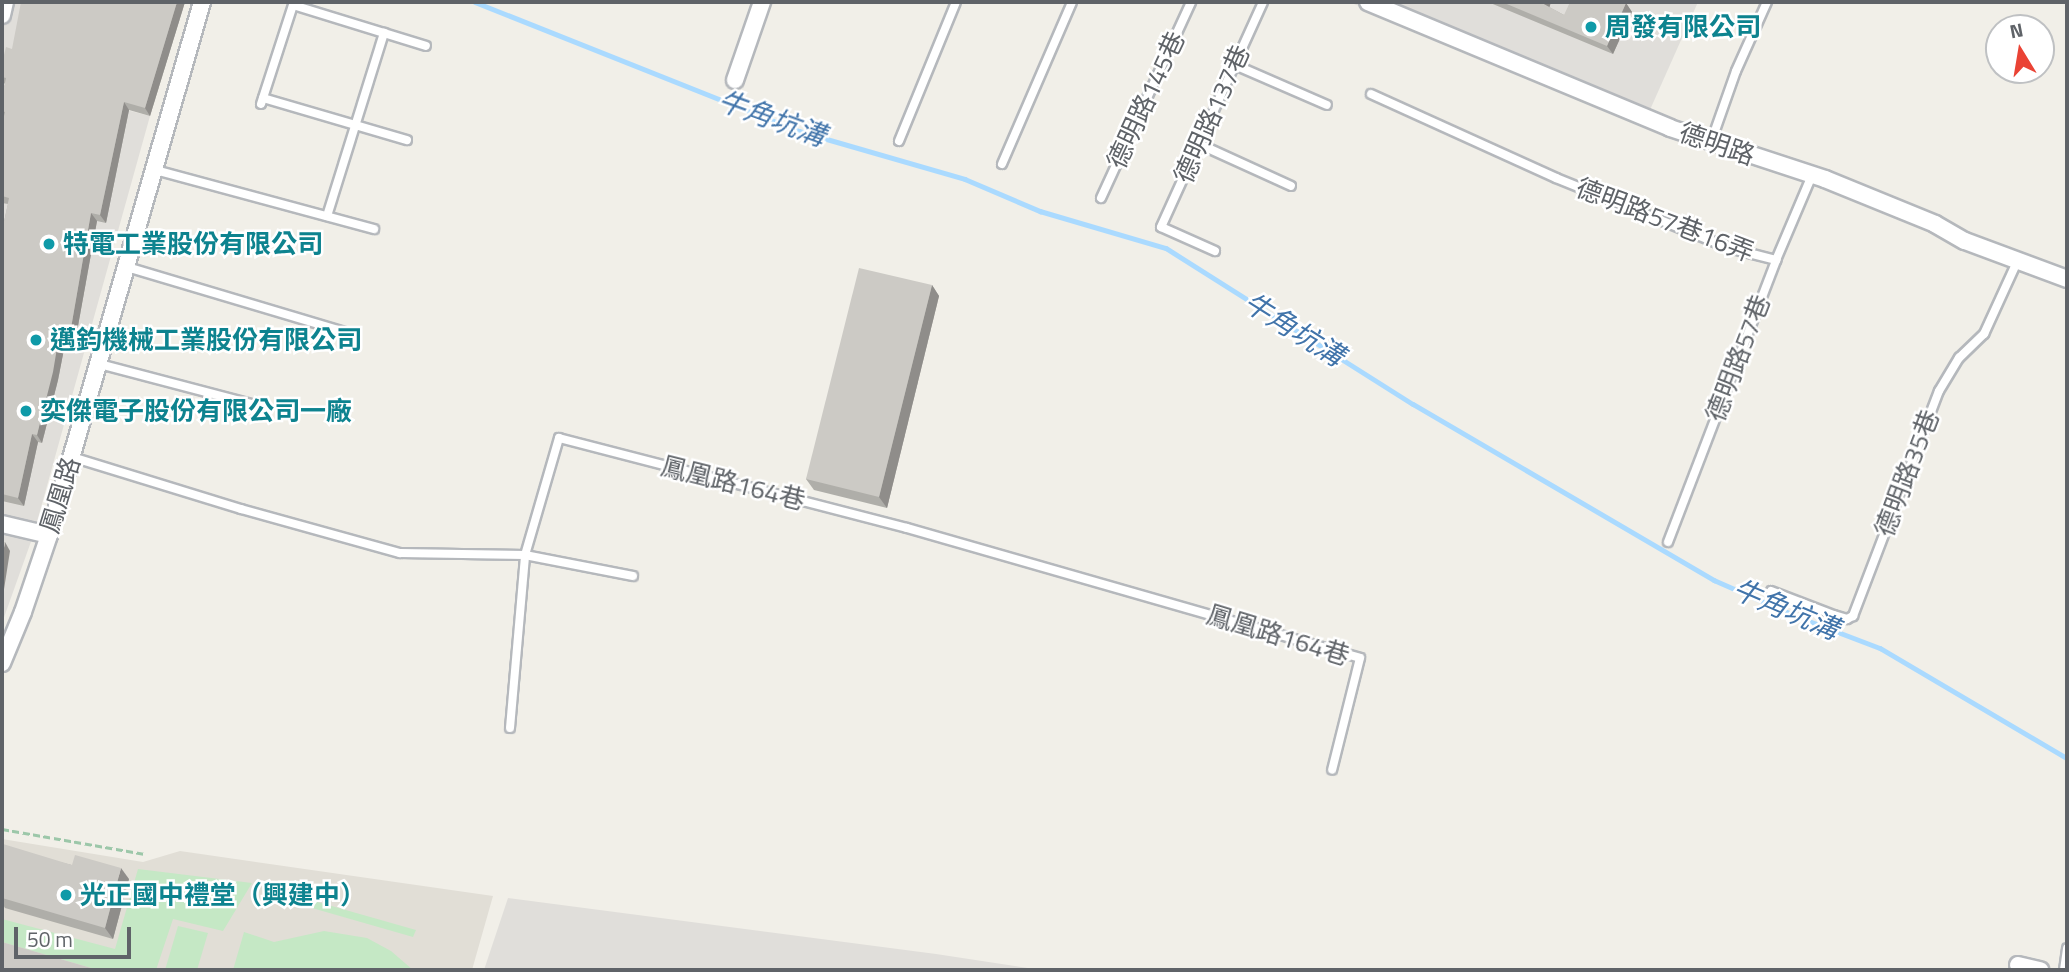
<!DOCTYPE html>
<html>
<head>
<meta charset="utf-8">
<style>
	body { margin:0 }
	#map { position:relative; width:2069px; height:972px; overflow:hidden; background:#f1efe8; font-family:"Titillium Web","Noto Sans TC",sans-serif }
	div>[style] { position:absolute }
	.industrial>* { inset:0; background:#e0deda }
	.education>* { inset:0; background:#e1ded6 }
	.green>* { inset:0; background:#c5e8c5 }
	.stream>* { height:4.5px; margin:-2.25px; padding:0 2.25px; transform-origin:2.25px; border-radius:2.25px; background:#aadaff }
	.path>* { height:2.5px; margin-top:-1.25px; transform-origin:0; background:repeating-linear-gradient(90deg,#9cc7a9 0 7px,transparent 0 10.5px) }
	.roads { filter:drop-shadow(2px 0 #b5b8bc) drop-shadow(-2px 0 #b5b8bc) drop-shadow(0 2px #b5b8bc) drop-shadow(0 -2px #b5b8bc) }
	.lane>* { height:8px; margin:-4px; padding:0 4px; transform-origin:4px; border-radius:4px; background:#fff }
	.street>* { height:16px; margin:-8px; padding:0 8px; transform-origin:8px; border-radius:8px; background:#fff }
	.wall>* { inset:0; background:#afaea9 }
	.shaded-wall>* { inset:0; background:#8f8d8a }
	.building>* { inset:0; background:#cccac5 }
	.dots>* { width:19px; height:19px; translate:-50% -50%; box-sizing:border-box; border:4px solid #fff; border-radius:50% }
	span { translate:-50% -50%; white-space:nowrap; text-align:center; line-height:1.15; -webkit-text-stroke:5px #fff; paint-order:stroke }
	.culture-label { font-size:26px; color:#0d838f; font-weight:700 }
	.left { translate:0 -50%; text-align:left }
	.street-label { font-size:26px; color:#5f6368 }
	.water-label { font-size:28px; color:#4174aa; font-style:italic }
	.frame { position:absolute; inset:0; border:4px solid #5f6368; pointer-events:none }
	.north { position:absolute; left:1985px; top:14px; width:70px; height:70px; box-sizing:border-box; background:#fff; border:2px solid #bfc1c3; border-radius:50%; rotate:349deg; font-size:19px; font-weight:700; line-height:28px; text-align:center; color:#5f6368 }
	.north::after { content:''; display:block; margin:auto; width:24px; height:32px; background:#ea4335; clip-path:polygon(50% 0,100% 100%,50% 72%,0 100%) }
	.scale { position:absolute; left:14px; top:927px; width:117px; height:32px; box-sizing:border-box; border:4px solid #5f6368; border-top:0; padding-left:9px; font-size:21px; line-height:24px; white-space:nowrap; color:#5f6368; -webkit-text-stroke:5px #fff; paint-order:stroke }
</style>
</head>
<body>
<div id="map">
	<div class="industrial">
		<i style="clip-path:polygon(2px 2px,141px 2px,119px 108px,150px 116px,33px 536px,2px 623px)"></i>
		<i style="clip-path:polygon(1349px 2px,1698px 2px,1645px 121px)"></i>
		<i style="clip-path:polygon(508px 898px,936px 954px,1041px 970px,484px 970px)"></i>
	</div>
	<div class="education">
		<i style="clip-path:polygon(2px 839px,143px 862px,180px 851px,493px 896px,472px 970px,2px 970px)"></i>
	</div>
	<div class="green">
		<i style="clip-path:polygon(138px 869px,252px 883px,223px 931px,173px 919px,156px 970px,98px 970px,2px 942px,2px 919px,115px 949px)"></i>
		<i style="clip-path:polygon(314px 901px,416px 930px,413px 937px,312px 908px)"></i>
		<i style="clip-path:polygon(178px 926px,208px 933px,197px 970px,165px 970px)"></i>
		<i style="clip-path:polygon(324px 931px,367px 938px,391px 951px,413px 970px,233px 970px,244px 932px,274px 942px)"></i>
	</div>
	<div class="stream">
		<i style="left:475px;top:2px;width:349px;rotate:21.7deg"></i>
		<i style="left:799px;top:131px;width:173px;rotate:16.1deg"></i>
		<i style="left:965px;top:179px;width:82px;rotate:23.1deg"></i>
		<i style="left:1040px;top:211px;width:131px;rotate:16.4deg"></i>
		<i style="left:1166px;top:248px;width:292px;rotate:32.3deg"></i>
		<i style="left:1413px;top:404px;width:349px;rotate:30.3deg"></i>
		<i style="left:1714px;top:580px;width:90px;rotate:23.7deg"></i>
		<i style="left:1796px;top:616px;width:90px;rotate:20.9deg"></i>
		<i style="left:1880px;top:648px;width:217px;rotate:30.5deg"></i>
	</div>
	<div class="path">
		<i style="left:2px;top:829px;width:145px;rotate:9.9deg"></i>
	</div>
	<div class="roads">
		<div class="lane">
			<i style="left:293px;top:5px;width:139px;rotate:17.1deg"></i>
			<i style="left:1235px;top:65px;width:100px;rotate:23.5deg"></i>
			<i style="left:1371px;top:94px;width:203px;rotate:24.4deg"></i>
			<i style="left:1556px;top:178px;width:187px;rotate:22deg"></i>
			<i style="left:1729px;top:248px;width:49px;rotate:14.3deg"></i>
			<i style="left:263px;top:98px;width:150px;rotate:16.3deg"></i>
			<i style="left:261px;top:104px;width:107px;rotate:-72.1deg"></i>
			<i style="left:899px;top:141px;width:150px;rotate:-67.7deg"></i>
			<i style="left:1711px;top:142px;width:75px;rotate:-70.6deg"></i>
			<i style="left:1736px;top:71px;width:76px;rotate:-65.8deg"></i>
			<i style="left:1199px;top:144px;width:101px;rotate:24.5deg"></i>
			<i style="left:1002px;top:164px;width:176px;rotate:-66.6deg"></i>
			<i style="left:155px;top:170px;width:227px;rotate:15.1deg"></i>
			<i style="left:1101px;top:198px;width:216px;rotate:-65.3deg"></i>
			<i style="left:327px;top:216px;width:192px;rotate:-72.7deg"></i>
			<i style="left:1215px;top:251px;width:59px;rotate:-156deg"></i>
			<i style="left:1161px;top:227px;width:247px;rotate:-65.6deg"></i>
			<i style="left:127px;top:267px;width:227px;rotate:16.6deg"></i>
			<i style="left:99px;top:364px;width:170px;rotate:14.7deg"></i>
			<i style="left:72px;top:457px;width:177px;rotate:17.1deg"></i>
			<i style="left:241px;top:509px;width:165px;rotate:15.5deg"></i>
			<i style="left:400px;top:553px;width:125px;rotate:0.9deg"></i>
			<i style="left:525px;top:555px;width:122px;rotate:-73.8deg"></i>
			<i style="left:559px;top:438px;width:359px;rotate:14.5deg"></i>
			<i style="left:907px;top:528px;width:471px;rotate:16deg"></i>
			<i style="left:1360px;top:658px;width:115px;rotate:104deg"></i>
			<i style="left:1668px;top:542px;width:302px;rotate:-69deg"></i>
			<i style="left:1776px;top:260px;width:92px;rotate:-67deg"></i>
			<i style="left:1771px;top:591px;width:67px;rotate:20.9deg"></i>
			<i style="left:1834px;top:615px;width:14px;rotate:17deg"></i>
			<i style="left:1847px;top:619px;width:7px;rotate:-27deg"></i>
			<i style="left:1853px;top:616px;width:241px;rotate:-69.1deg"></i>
			<i style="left:1939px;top:391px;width:39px;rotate:-59deg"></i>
			<i style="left:1959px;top:358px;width:35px;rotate:-44deg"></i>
			<i style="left:1984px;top:334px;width:79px;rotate:-65.4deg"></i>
			<i style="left:510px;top:728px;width:174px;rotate:-85deg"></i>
			<i style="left:525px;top:555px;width:110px;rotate:11deg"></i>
			<i style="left:2064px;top:970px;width:22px;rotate:-82deg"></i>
		</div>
		<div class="street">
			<i style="left:1368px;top:2px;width:327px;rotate:22.6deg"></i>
			<i style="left:1670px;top:128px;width:163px;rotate:18.2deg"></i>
			<i style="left:1825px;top:179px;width:119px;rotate:22.2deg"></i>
			<i style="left:1935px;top:224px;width:34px;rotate:30deg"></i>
			<i style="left:1965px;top:241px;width:109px;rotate:20.4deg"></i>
			<i style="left:2px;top:15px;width:13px;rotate:-77deg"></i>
			<i style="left:735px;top:80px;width:83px;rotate:-70.9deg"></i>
			<i style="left:2px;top:524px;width:48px;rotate:13.2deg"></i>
			<i style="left:2px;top:663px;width:55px;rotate:-67.6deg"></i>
			<i style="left:23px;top:612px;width:81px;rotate:-71.3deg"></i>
			<i style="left:49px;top:535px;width:555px;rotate:-73.98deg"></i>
			<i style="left:2018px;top:965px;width:23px;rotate:13deg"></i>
		</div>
	</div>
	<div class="wall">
		<i style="clip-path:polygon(185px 2px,150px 116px,129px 110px,106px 223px,97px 221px,76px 337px,70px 336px,70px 345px,65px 344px,58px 380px,42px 443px,38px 442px,24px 506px,2px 501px,2px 231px,8px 204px,2px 203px,2px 124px,4px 116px,2px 114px,2px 97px,5px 84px,2px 81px,2px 63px,12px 49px)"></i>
		<i style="clip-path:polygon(1488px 2px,1551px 2px,1549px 7px,1564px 15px,1626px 3px,1632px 12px,1613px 54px)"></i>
		<i style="clip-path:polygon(932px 285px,939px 296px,887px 508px,814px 490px,806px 479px)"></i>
		<i style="clip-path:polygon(2px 848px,129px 879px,113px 939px,5px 908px,2px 903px)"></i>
	</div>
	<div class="shaded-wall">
		<i style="clip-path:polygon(177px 2px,185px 2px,150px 116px,145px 108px)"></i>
		<i style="clip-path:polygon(1542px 2px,1551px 2px,1548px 12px,1542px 3px)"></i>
		<i style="clip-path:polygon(1626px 3px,1632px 12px,1613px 54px,1607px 46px)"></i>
		<i style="clip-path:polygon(124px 102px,129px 110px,106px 223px,100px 215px)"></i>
		<i style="clip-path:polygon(91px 213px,97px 221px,76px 337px,71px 328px)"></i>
		<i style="clip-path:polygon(932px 285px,939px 296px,887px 508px,879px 497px)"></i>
		<i style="clip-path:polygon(65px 327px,70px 336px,70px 345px,65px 337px)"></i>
		<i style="clip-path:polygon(59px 336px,65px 344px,58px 380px,42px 443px,37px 435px)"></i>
		<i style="clip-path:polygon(32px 434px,38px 442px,24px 506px,18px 498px)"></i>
		<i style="clip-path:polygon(5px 542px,10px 551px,2px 602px,2px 559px)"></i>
		<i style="clip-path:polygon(121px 868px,129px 879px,113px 939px,105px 928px)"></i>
	</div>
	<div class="building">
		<i style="clip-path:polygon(21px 2px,177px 2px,145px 108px,124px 102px,100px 215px,91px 213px,71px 328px,65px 327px,65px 337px,59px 336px,53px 372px,37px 435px,32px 434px,18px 498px,2px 494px,2px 231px,9px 198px,2px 196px,2px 124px,5px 112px,2px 111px,2px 97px,6px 78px,2px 77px,2px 63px,6px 47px,12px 49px)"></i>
		<i style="clip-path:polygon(1502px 2px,1542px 2px,1542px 3px,1564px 15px,1570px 2px,1622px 2px,1626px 3px,1607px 46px)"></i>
		<i style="clip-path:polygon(859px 268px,932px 285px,879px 497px,806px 479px)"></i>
		<i style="clip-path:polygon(2px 542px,5px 542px,2px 559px)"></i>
		<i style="clip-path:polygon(3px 844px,72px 865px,75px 855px,121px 868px,105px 928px,2px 898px,2px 848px)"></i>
		<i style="clip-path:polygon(2px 942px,98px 970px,2px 970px)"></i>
	</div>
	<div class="dots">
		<i style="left:1591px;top:27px;background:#0f9aa8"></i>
		<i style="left:49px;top:244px;background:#0f9aa8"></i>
		<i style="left:36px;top:340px;background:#0f9aa8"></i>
		<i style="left:26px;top:411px;background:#0f9aa8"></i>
		<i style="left:66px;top:895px;background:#0f9aa8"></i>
	</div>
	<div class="culture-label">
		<span class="left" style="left:1605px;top:27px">周發有限公司</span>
		<span class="left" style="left:63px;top:244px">特電工業股份有限公司</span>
		<span class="left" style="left:50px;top:340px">邁鈞機械工業股份有限公司</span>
		<span class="left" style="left:40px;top:411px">奕傑電子股份有限公司一廠</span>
		<span class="left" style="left:80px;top:895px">光正國中禮堂（興建中）</span>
	</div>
	<div class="street-label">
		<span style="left:1146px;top:100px;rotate:-65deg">德明路145巷</span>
		<span style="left:1212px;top:114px;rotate:-66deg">德明路137巷</span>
		<span style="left:1717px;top:144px;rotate:19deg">德明路</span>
		<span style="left:1665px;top:220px;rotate:21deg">德明路57巷16弄</span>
		<span style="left:1738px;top:358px;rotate:-69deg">德明路57巷</span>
		<span style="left:1907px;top:473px;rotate:-69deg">德明路35巷</span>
		<span style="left:733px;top:483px;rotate:14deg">鳳凰路164巷</span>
		<span style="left:60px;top:495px;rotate:-73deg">鳳凰路</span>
		<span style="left:1278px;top:635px;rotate:17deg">鳳凰路164巷</span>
	</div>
	<div class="water-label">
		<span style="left:772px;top:118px;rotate:20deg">牛角坑溝</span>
		<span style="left:1294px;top:329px;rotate:32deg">牛角坑溝</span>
		<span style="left:1786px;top:609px;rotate:23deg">牛角坑溝</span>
	</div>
	<div class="frame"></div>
	<div class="north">N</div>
	<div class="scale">50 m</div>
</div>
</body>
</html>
